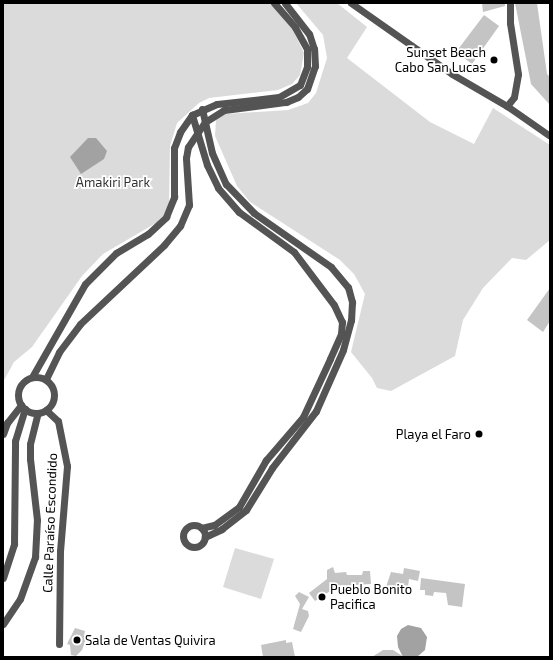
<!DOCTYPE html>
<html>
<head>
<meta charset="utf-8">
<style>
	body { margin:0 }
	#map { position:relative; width:553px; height:660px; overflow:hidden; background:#fff; font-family:"Exo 2",sans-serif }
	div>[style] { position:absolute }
	.green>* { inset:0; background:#dbdbdb }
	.water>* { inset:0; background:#a2a2a2 }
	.building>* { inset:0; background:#c4c4c4 }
	.street>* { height:7px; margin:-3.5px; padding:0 3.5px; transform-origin:3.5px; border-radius:3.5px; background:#545454 }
	.street>.ring { margin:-3.5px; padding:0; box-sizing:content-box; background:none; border:7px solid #545454; border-radius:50% }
	.dots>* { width:11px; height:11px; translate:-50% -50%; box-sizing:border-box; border:2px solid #fff; border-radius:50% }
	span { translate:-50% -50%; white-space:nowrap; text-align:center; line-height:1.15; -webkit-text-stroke:3.5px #fff; paint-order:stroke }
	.poi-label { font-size:13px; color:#000 }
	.right { translate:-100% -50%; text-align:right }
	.left { translate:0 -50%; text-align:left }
	.park-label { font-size:13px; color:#323232 }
	.street-label { font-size:13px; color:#000 }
	.frame { position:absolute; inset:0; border:4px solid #000; pointer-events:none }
</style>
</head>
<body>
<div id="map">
	<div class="green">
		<i style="clip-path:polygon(3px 3px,271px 3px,293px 30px,304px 53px,300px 75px,292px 84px,278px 90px,209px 98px,199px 103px,177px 123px,170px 146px,169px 203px,164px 215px,156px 223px,103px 254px,82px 276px,32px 347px,14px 362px,3px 382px)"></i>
		<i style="clip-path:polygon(296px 3px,337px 3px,367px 27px,347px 58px,430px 122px,474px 144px,493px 108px,550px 145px,550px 240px,526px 260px,512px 258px,483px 288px,463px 320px,455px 356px,391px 391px,377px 388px,372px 378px,351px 352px,365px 294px,354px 274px,340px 260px,250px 202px,237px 186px,215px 136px,216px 120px,225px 114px,288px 110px,308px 103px,316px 93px,327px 58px,323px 35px)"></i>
		<i style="clip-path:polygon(235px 548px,274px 559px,261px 599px,223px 587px)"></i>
	</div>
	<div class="water">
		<i style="clip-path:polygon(88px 138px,96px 138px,107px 151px,104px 159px,81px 174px,70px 157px)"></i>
		<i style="clip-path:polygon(408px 625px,421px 628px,427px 637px,425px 650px,417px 657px,403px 657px,398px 647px,397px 636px,401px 629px)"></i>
	</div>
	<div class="building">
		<i style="clip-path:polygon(482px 3px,505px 3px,505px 6px,483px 12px)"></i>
		<i style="clip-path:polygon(515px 3px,537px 3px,547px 74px,550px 77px,550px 105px,531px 84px)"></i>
		<i style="clip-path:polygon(484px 15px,499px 26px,472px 64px,456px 52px)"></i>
		<i style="clip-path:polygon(550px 288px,550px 321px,543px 332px,527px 320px)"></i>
		<i style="clip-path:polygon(333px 567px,335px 573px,346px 572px,347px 575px,362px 575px,363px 571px,370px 571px,371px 584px,338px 586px,315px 601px,309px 593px,327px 579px,327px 570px)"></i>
		<i style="clip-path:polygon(404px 568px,420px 571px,418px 581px,409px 579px,408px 587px,401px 586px,400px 589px,386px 587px,391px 572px,403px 574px)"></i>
		<i style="clip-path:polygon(421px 578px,465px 584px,462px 607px,448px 605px,446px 593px,434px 592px,433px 596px,425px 595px,425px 590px,420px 590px)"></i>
		<i style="clip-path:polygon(299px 592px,309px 597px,302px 609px,308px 611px,309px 616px,301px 632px,293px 629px,300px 604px,295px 596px)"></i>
		<i style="clip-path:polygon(75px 628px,85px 631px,84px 636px,87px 636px,82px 650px,76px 656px,71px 655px,70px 645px,67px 644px)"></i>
		<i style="clip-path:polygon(286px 640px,286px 643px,292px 642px,295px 657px,263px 657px,261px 645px)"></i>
		<i style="clip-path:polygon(383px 650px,393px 650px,404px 657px,372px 657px)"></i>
	</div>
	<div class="street">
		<i style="left:351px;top:3px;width:123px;rotate:35.1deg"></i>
		<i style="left:452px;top:74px;width:64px;rotate:30.2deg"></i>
		<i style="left:507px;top:106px;width:52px;rotate:34.9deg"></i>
		<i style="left:507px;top:106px;width:11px;rotate:-52deg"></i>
		<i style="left:514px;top:97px;width:23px;rotate:-80deg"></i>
		<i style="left:518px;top:74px;width:52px;rotate:-98.9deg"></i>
		<i style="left:510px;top:23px;width:20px;rotate:-90deg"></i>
		<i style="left:202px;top:109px;width:45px;rotate:77.2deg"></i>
		<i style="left:212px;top:153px;width:34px;rotate:66deg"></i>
		<i style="left:226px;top:184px;width:40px;rotate:46deg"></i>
		<i style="left:254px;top:213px;width:94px;rotate:35deg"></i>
		<i style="left:331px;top:267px;width:26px;rotate:50deg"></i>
		<i style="left:348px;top:287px;width:16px;rotate:75deg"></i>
		<i style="left:352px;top:302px;width:18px;rotate:93deg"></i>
		<i style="left:351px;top:320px;width:31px;rotate:105deg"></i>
		<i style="left:343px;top:350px;width:67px;rotate:113.9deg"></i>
		<i style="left:316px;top:411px;width:72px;rotate:127.7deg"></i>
		<i style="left:272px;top:468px;width:49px;rotate:121.8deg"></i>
		<i style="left:246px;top:510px;width:31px;rotate:142deg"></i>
		<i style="left:222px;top:529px;width:19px;rotate:155deg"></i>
		<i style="left:192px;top:115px;width:52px;rotate:73.3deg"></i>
		<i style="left:207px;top:165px;width:25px;rotate:64deg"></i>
		<i style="left:218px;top:188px;width:32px;rotate:49deg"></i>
		<i style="left:239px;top:212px;width:68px;rotate:36deg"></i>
		<i style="left:294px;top:252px;width:66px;rotate:53deg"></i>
		<i style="left:334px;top:305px;width:19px;rotate:65deg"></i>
		<i style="left:342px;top:322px;width:12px;rotate:95deg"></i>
		<i style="left:341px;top:334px;width:27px;rotate:114deg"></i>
		<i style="left:330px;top:359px;width:64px;rotate:115deg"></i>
		<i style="left:303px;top:417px;width:57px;rotate:130.7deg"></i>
		<i style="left:266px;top:460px;width:54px;rotate:119.9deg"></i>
		<i style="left:239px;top:507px;width:31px;rotate:144deg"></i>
		<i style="left:214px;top:525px;width:13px;rotate:167deg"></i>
		<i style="left:32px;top:377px;width:107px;rotate:-60.3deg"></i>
		<i style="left:85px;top:284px;width:44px;rotate:-45deg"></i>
		<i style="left:116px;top:253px;width:37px;rotate:-31deg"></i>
		<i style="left:148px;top:234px;width:25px;rotate:-43deg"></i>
		<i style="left:166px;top:217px;width:22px;rotate:-68deg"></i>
		<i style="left:174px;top:197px;width:49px;rotate:-90deg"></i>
		<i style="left:174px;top:148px;width:17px;rotate:-69deg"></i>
		<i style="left:180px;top:132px;width:21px;rotate:-55deg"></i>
		<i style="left:192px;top:115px;width:27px;rotate:-24deg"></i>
		<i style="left:217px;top:104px;width:62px;rotate:-6.4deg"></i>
		<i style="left:279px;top:97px;width:24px;rotate:-30deg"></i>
		<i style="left:300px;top:85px;width:19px;rotate:-69deg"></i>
		<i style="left:307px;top:67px;width:18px;rotate:-90deg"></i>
		<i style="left:307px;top:49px;width:25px;rotate:-119deg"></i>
		<i style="left:295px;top:27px;width:32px;rotate:-131deg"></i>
		<i class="ring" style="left:18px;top:377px;width:29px;height:29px"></i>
		<i style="left:46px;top:379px;width:30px;rotate:-64deg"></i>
		<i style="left:59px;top:352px;width:35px;rotate:-53deg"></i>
		<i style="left:80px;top:324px;width:115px;rotate:-43.2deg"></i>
		<i style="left:164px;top:245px;width:25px;rotate:-50deg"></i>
		<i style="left:180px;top:226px;width:23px;rotate:-67deg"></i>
		<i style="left:189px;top:205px;width:47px;rotate:-93.7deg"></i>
		<i style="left:186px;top:158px;width:11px;rotate:-80deg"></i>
		<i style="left:188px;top:147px;width:30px;rotate:-56deg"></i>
		<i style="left:205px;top:122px;width:22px;rotate:-32deg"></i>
		<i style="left:224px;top:110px;width:63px;rotate:-7.4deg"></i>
		<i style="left:286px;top:102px;width:13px;rotate:-23deg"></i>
		<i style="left:298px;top:97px;width:12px;rotate:-42deg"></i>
		<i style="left:307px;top:89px;width:24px;rotate:-71deg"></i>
		<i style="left:315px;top:66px;width:17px;rotate:-93deg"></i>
		<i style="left:314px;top:49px;width:16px;rotate:-108deg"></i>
		<i style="left:309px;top:34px;width:39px;rotate:-128deg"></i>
		<i style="left:46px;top:410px;width:16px;rotate:43deg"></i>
		<i style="left:58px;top:421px;width:46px;rotate:78.7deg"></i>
		<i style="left:67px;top:466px;width:85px;rotate:94.7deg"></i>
		<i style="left:60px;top:551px;width:93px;rotate:90.6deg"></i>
		<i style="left:3px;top:434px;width:12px;rotate:-70deg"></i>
		<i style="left:7px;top:423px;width:23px;rotate:-52deg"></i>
		<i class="ring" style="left:183px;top:525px;width:15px;height:15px"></i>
		<i style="left:3px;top:578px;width:36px;rotate:-72deg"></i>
		<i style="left:14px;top:544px;width:103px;rotate:-89.4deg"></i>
		<i style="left:15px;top:441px;width:34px;rotate:-73deg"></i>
		<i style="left:3px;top:624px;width:30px;rotate:-56deg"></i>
		<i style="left:20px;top:599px;width:45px;rotate:-70.3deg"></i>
		<i style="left:35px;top:557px;width:37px;rotate:-87deg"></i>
		<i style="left:37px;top:520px;width:61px;rotate:-96.5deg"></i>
		<i style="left:30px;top:459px;width:15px;rotate:-90deg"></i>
		<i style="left:30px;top:444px;width:32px;rotate:-76deg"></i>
	</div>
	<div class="dots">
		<i style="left:494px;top:60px;background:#000"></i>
		<i style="left:479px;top:434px;background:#000"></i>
		<i style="left:322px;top:597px;background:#000"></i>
		<i style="left:77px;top:640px;background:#000"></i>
	</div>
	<div class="poi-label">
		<span class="right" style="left:486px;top:60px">Sunset Beach<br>Cabo San Lucas</span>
		<span class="right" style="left:471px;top:434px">Playa el Faro</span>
		<span class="left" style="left:330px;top:597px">Pueblo Bonito<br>Pacifica</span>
		<span class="left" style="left:85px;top:640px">Sala de Ventas Quivira</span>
	</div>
	<div class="park-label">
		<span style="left:113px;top:182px">Amakiri Park</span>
	</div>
	<div class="street-label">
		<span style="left:50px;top:523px;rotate:-88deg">Calle Paraíso Escondido</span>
	</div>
	<div class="frame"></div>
</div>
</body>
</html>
